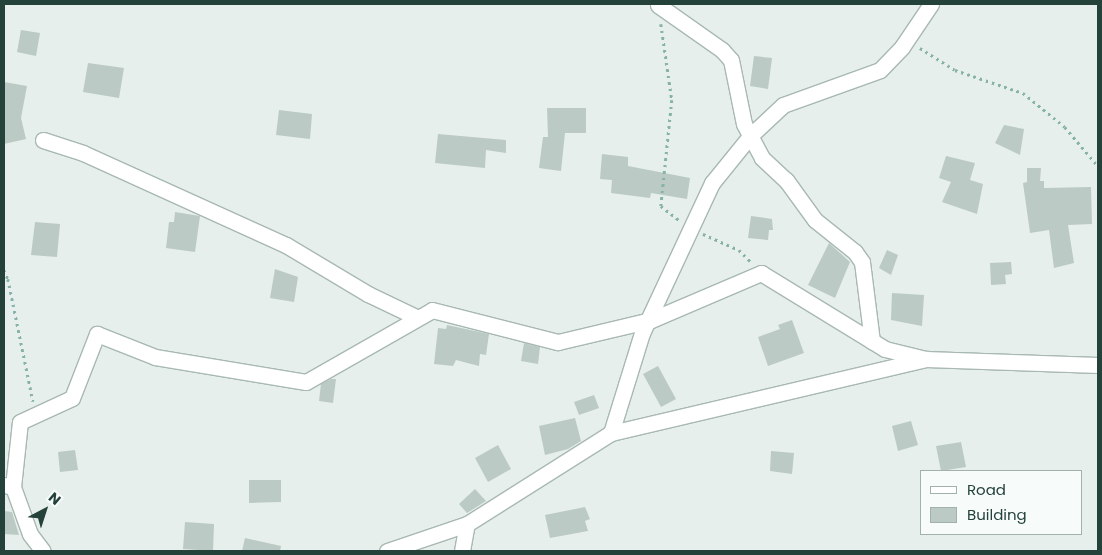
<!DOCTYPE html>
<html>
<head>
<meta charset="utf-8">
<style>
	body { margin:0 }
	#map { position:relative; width:1102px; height:555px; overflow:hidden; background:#e6efeb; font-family:Poppins,sans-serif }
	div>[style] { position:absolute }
	.building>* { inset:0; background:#bbcac4 }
	.path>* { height:2.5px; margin-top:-1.25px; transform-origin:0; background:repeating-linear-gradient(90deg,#86b3a5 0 2.5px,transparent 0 6.5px) }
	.roads { filter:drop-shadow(1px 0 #a8b8b2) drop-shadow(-1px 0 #a8b8b2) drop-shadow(0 1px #a8b8b2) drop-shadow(0 -1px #a8b8b2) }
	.minor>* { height:15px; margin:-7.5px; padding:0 7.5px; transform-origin:7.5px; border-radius:7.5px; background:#fff }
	span { translate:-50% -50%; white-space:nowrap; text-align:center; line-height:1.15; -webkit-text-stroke:4px #f7fbf9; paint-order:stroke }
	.frame { position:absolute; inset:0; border:5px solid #24423a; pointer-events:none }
	.legend { position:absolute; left:920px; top:470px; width:162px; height:65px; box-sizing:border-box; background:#f7fbf9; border:1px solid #a3b1ad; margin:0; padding:6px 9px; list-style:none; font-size:15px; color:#24423a }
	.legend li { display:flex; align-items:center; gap:10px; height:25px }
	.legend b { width:25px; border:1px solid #a3b1ad }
	.north { position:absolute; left:20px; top:485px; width:50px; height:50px; -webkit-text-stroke:4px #f7fbf9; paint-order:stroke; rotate:40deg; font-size:14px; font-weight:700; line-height:20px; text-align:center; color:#24423a }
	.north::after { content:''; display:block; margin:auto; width:18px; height:22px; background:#24423a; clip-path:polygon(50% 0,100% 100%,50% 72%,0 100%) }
</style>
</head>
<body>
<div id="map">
	<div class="building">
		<i style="clip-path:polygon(21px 30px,40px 33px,36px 56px,17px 52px)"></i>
		<i style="clip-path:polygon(754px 56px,772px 58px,768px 89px,750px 86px)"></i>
		<i style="clip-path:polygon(88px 63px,124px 68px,119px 98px,83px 92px)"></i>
		<i style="clip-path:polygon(4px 82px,27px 86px,21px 118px,26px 139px,4px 144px)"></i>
		<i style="clip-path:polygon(547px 108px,586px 108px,586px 133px,565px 133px,561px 171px,539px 168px,543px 137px,548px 137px)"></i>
		<i style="clip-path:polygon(279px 110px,312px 114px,310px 139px,276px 135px)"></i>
		<i style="clip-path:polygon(1004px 125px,1024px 129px,1020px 155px,995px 143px)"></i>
		<i style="clip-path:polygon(438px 134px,506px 140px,506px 153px,486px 150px,485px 168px,435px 163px)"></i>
		<i style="clip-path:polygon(602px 154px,628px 157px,628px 166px,690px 178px,687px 199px,651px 193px,650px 198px,611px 193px,612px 180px,600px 179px)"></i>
		<i style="clip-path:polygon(946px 156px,975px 163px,970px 180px,983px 184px,977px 214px,942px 202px,951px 182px,939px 178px)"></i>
		<i style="clip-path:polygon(1027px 168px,1041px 168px,1040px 181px,1044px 181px,1044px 188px,1091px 187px,1092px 224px,1068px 225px,1074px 263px,1054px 268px,1049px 230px,1030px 233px,1023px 183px,1027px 182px)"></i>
		<i style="clip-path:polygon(175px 212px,200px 216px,195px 252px,166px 248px,169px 222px,174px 222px)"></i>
		<i style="clip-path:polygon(751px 216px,772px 219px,773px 230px,769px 230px,768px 240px,748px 238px)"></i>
		<i style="clip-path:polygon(35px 222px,60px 224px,57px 257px,31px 255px)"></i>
		<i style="clip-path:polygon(829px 243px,850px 262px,835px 298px,808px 285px)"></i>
		<i style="clip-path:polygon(887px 250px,898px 255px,891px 275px,879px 268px)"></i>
		<i style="clip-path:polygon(1011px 262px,1012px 274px,1005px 275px,1006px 284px,991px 285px,990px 263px)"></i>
		<i style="clip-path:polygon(275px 269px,298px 277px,294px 302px,270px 298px)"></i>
		<i style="clip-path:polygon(892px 293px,924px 295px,922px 326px,891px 320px)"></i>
		<i style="clip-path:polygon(792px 320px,804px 353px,768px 366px,758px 337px,780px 329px,778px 325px)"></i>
		<i style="clip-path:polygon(447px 325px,489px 334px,486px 355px,480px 354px,479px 366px,456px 360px,453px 366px,434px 364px,438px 328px,446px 329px)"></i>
		<i style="clip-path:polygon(524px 343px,540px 347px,538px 364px,521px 361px)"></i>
		<i style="clip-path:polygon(658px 366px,676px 399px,661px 407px,643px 374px)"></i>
		<i style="clip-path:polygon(331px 379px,336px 379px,333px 403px,319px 401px,321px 384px)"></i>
		<i style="clip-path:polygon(594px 395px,599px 408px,579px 415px,574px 402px)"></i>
		<i style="clip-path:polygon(575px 418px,581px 441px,568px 449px,545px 455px,539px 426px)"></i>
		<i style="clip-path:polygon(911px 421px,918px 445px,898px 451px,892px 426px)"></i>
		<i style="clip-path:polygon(961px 442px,966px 467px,941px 471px,936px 446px)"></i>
		<i style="clip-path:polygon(498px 445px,511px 469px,488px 482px,475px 458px)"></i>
		<i style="clip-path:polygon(75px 450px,78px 470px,60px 472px,58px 452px)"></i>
		<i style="clip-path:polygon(771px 451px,794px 453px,792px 474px,770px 471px)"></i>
		<i style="clip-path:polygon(249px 480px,281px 480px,281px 502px,249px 503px)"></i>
		<i style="clip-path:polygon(475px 489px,486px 501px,467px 513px,459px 504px)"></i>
		<i style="clip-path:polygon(585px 507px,590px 519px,585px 521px,588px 531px,550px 538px,545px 515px)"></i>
		<i style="clip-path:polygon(4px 511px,12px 512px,19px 535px,4px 534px)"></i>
		<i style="clip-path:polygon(185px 522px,214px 524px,213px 551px,183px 549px)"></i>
		<i style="clip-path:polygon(245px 538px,281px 546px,280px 551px,242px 551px)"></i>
	</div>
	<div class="path">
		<i style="left:661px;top:24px;width:77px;rotate:81.8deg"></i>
		<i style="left:672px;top:100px;width:107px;rotate:95.9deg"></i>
		<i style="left:661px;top:206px;width:23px;rotate:38deg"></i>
		<i style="left:920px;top:48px;width:41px;rotate:32.2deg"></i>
		<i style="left:955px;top:70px;width:72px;rotate:18.7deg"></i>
		<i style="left:1023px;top:93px;width:54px;rotate:39deg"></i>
		<i style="left:1065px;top:127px;width:51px;rotate:49.8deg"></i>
		<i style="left:703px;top:234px;width:39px;rotate:24deg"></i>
		<i style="left:739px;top:250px;width:16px;rotate:45deg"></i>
		<i style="left:4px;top:270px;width:10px;rotate:66deg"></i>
		<i style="left:8px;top:279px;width:125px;rotate:78.4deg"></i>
	</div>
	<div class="roads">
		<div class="minor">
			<i style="left:658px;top:5px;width:78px;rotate:35.1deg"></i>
			<i style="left:722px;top:50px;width:13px;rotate:48deg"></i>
			<i style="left:731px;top:60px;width:65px;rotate:78.5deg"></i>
			<i style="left:744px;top:124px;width:38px;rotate:62deg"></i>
			<i style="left:762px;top:158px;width:33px;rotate:43deg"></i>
			<i style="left:786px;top:180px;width:49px;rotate:54.1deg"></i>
			<i style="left:815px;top:220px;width:51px;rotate:38.7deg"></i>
			<i style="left:855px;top:252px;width:12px;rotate:55deg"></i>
			<i style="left:862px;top:262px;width:80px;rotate:82.8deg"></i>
			<i style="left:43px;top:140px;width:42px;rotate:18deg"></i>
			<i style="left:83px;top:153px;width:223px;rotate:24.4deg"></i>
			<i style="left:286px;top:245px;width:96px;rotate:30.9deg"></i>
			<i style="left:368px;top:294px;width:55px;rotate:25.6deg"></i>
			<i style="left:611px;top:433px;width:105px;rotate:-72.8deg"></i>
			<i style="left:642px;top:333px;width:166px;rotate:-65deg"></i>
			<i style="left:712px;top:183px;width:60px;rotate:-51deg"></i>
			<i style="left:750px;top:136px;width:45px;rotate:-43.2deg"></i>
			<i style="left:783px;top:105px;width:103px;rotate:-19.8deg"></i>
			<i style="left:880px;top:70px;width:32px;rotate:-46deg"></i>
			<i style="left:902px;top:47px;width:52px;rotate:-56deg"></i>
			<i style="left:4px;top:485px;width:9px;rotate:13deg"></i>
			<i style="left:13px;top:487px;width:65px;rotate:-83.9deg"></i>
			<i style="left:20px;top:422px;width:57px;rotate:-24.8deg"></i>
			<i style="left:72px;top:398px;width:69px;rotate:-68.7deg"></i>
			<i style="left:97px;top:334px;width:62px;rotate:21.6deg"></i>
			<i style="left:155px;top:357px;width:153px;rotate:9.4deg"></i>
			<i style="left:306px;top:382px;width:145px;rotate:-29.7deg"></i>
			<i style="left:432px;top:310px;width:130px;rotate:14.3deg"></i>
			<i style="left:558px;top:342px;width:96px;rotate:-13.3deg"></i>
			<i style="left:651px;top:320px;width:120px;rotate:-23.1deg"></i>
			<i style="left:761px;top:273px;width:145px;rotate:31.5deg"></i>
			<i style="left:885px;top:349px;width:42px;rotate:13.7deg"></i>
			<i style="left:13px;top:487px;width:50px;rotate:70.1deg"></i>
			<i style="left:30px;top:534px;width:21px;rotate:53deg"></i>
			<i style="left:387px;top:551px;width:84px;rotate:-18.6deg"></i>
			<i style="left:462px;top:551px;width:27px;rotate:-80deg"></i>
			<i style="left:467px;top:524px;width:170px;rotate:-32.3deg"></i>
			<i style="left:611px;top:433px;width:324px;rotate:-13.2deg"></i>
			<i style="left:926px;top:359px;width:172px;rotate:2deg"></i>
		</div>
	</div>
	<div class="frame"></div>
	<ul class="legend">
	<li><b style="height:6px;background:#fff"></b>Road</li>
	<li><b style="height:14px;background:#bbcac4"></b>Building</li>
	</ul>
	<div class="north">N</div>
</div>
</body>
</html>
